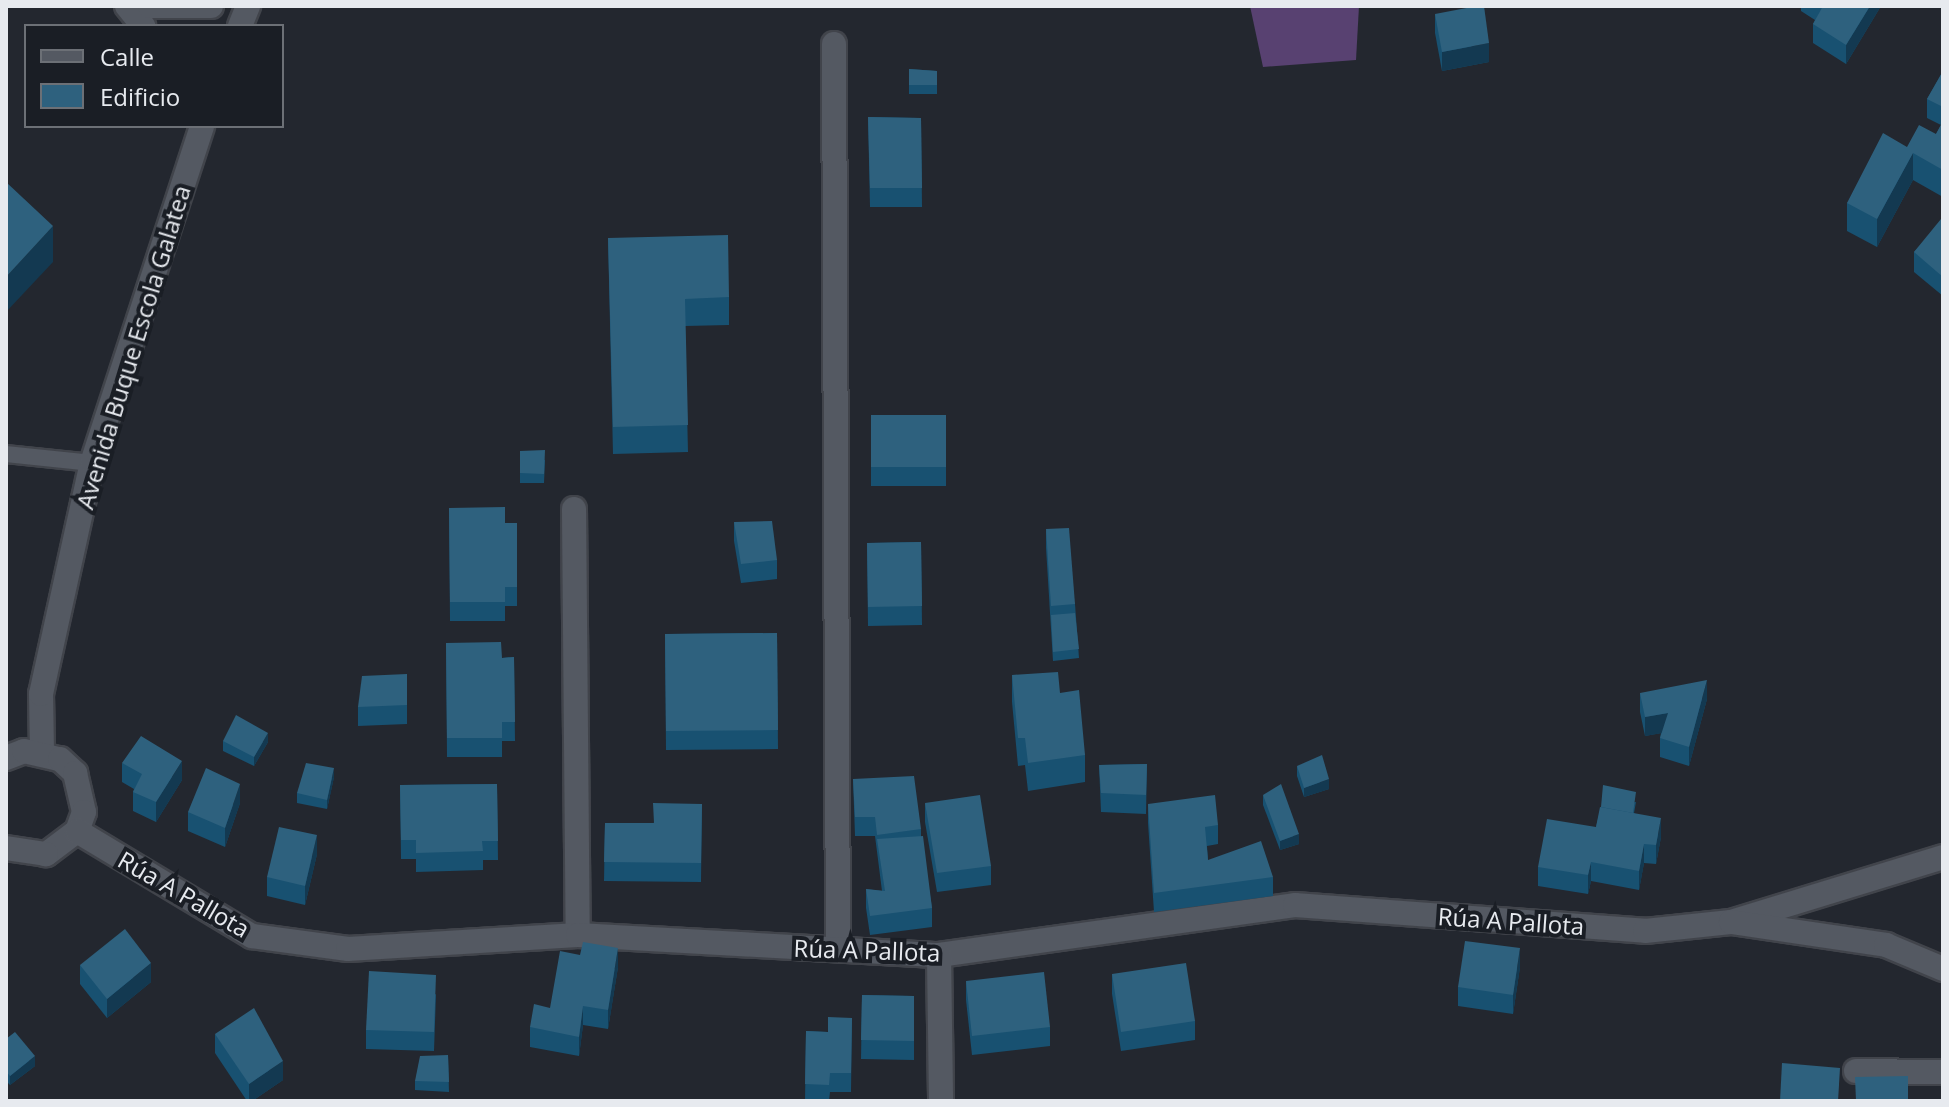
<!DOCTYPE html>
<html>
<head>
<meta charset="utf-8">
<style>
	body { margin:0 }
	#map { position:relative; width:1949px; height:1107px; overflow:hidden; background:#23272f; font-family:"Open Sans",sans-serif }
	div>[style] { position:absolute }
	.forest>* { inset:0; background:#584171 }
	.roads { filter:drop-shadow(2px 0 #41444b) drop-shadow(-2px 0 #41444b) drop-shadow(0 2px #41444b) drop-shadow(0 -2px #41444b) }
	.service>* { height:16px; margin:-8px; padding:0 8px; transform-origin:8px; border-radius:8px; background:#545962 }
	.minor>* { height:24px; margin:-12px; padding:0 12px; transform-origin:12px; border-radius:12px; background:#545962 }
	.wall>* { inset:0; background:#185171 }
	.shaded-wall>* { inset:0; background:#133951 }
	.building>* { inset:0; background:#2e617e }
	span { translate:-50% -50%; white-space:nowrap; text-align:center; line-height:1.15; -webkit-text-stroke:8px #1a1e25; paint-order:stroke }
	.street-label { font-size:24px; color:#e7eaef }
	.frame { position:absolute; inset:0; border:8px solid #e7eaef; pointer-events:none }
	.legend { position:absolute; left:24px; top:24px; width:260px; height:104px; box-sizing:border-box; background:#1a1e25; border:2px solid #6c7076; margin:0; padding:10px 14px; list-style:none; font-size:24px; color:#e7eaef }
	.legend li { display:flex; align-items:center; gap:16px; height:40px }
	.legend b { width:40px; border:2px solid #6c7076 }
</style>
</head>
<body>
<div id="map">
	<div class="forest">
		<i style="clip-path:polygon(1250px 6px,1359px 6px,1356px 60px,1263px 67px)"></i>
	</div>
	<div class="roads">
		<div class="service">
			<i style="left:6px;top:454px;width:86px;rotate:6deg"></i>
		</div>
		<div class="minor">
			<i style="left:127px;top:6px;width:26px;rotate:51deg"></i>
			<i style="left:150px;top:6px;width:61px"></i>
			<i style="left:240px;top:26px;width:22px;rotate:-68deg"></i>
			<i style="left:834px;top:44px;width:905px;rotate:89.75deg"></i>
			<i style="left:574px;top:509px;width:426px;rotate:89.5deg"></i>
			<i style="left:42px;top:751px;width:57px;rotate:-91deg"></i>
			<i style="left:41px;top:694px;width:237px;rotate:-77.6deg"></i>
			<i style="left:92px;top:463px;width:354px;rotate:-71.9deg"></i>
			<i style="left:6px;top:758px;width:19px;rotate:-21deg"></i>
			<i style="left:24px;top:751px;width:37px;rotate:13deg"></i>
			<i style="left:60px;top:759px;width:21px;rotate:43deg"></i>
			<i style="left:75px;top:773px;width:40px;rotate:77deg"></i>
			<i style="left:84px;top:812px;width:20px;rotate:110deg"></i>
			<i style="left:77px;top:831px;width:39px;rotate:143deg"></i>
			<i style="left:46px;top:854px;width:40px;rotate:-171.5deg"></i>
			<i style="left:77px;top:831px;width:204px;rotate:31deg"></i>
			<i style="left:252px;top:936px;width:97px;rotate:7.7deg"></i>
			<i style="left:348px;top:949px;width:230px;rotate:-3.5deg"></i>
			<i style="left:578px;top:935px;width:362px;rotate:3.2deg"></i>
			<i style="left:939px;top:955px;width:359px;rotate:-8deg"></i>
			<i style="left:1295px;top:905px;width:351px;rotate:4.2deg"></i>
			<i style="left:1645px;top:931px;width:86px;rotate:-6deg"></i>
			<i style="left:1731px;top:922px;width:222px;rotate:-17deg"></i>
			<i style="left:1731px;top:922px;width:157px;rotate:8.4deg"></i>
			<i style="left:1886px;top:945px;width:62px;rotate:22.8deg"></i>
			<i style="left:939px;top:955px;width:146px;rotate:89.2deg"></i>
			<i style="left:1856px;top:1071px;width:87px;rotate:0.7deg"></i>
		</div>
	</div>
	<div class="wall">
		<i style="clip-path:polygon(1801px 6px,1881px 6px,1846px 64px,1813px 43px,1813px 24px,1815px 20px,1801px 11px)"></i>
		<i style="clip-path:polygon(1435px 14px,1489px 62px,1442px 71px,1435px 33px)"></i>
		<i style="clip-path:polygon(909px 69px,937px 71px,937px 94px,909px 94px)"></i>
		<i style="clip-path:polygon(1943px 71px,1943px 197px,1913px 180px,1877px 247px,1847px 231px,1847px 203px,1936px 134px,1941px 125px,1927px 118px,1927px 99px)"></i>
		<i style="clip-path:polygon(868px 117px,921px 118px,922px 207px,870px 207px)"></i>
		<i style="clip-path:polygon(1943px 220px,1943px 296px,1914px 272px,1914px 252px)"></i>
		<i style="clip-path:polygon(608px 238px,729px 297px,729px 325px,685px 326px,688px 452px,613px 454px)"></i>
		<i style="clip-path:polygon(871px 415px,946px 415px,946px 486px,871px 486px)"></i>
		<i style="clip-path:polygon(520px 451px,545px 460px,544px 483px,520px 483px)"></i>
		<i style="clip-path:polygon(449px 508px,505px 523px,517px 523px,517px 606px,505px 606px,505px 621px,450px 621px)"></i>
		<i style="clip-path:polygon(734px 522px,777px 560px,777px 579px,741px 583px,734px 541px)"></i>
		<i style="clip-path:polygon(1046px 529px,1075px 604px,1079px 658px,1053px 661px,1046px 548px)"></i>
		<i style="clip-path:polygon(921px 542px,922px 625px,868px 626px,867px 543px)"></i>
		<i style="clip-path:polygon(777px 633px,778px 749px,666px 750px,665px 634px)"></i>
		<i style="clip-path:polygon(446px 643px,502px 658px,514px 657px,515px 741px,502px 741px,502px 757px,447px 757px)"></i>
		<i style="clip-path:polygon(407px 674px,407px 724px,358px 726px,358px 707px)"></i>
		<i style="clip-path:polygon(1012px 675px,1060px 693px,1085px 755px,1085px 782px,1028px 791px,1025px 765px,1018px 766px,1012px 702px)"></i>
		<i style="clip-path:polygon(1640px 693px,1707px 699px,1689px 766px,1660px 757px,1660px 738px,1661px 733px,1645px 736px,1640px 712px)"></i>
		<i style="clip-path:polygon(223px 741px,268px 742px,254px 766px,223px 751px)"></i>
		<i style="clip-path:polygon(122px 763px,182px 780px,156px 822px,133px 811px,133px 792px,134px 789px,122px 782px)"></i>
		<i style="clip-path:polygon(1147px 764px,1146px 814px,1101px 812px,1099px 765px)"></i>
		<i style="clip-path:polygon(1297px 766px,1329px 789px,1304px 797px,1297px 776px)"></i>
		<i style="clip-path:polygon(334px 777px,327px 809px,297px 803px,297px 793px)"></i>
		<i style="clip-path:polygon(853px 779px,921px 829px,921px 837px,932px 908px,932px 927px,870px 935px,866px 908px,866px 889px,882px 891px,875px 836px,855px 836px)"></i>
		<i style="clip-path:polygon(497px 784px,498px 860px,483px 860px,483px 870px,416px 872px,416px 859px,401px 859px,400px 785px)"></i>
		<i style="clip-path:polygon(1263px 795px,1299px 844px,1280px 850px,1263px 805px)"></i>
		<i style="clip-path:polygon(1636px 802px,1634px 813px,1661px 837px,1656px 864px,1644px 863px,1639px 890px,1591px 881px,1588px 894px,1538px 886px,1538px 867px,1596px 827px,1601px 807px)"></i>
		<i style="clip-path:polygon(240px 803px,225px 847px,188px 831px,188px 812px)"></i>
		<i style="clip-path:polygon(925px 803px,991px 866px,991px 885px,937px 892px,925px 822px)"></i>
		<i style="clip-path:polygon(702px 804px,701px 882px,604px 881px,605px 823px,653px 823px)"></i>
		<i style="clip-path:polygon(1148px 804px,1218px 825px,1218px 844px,1207px 846px,1208px 860px,1273px 877px,1273px 896px,1154px 912px,1148px 823px)"></i>
		<i style="clip-path:polygon(317px 854px,305px 905px,267px 896px,267px 877px)"></i>
		<i style="clip-path:polygon(80px 965px,151px 982px,107px 1018px,80px 984px)"></i>
		<i style="clip-path:polygon(618px 967px,608px 1029px,583px 1025px,579px 1056px,530px 1047px,530px 1027px,550px 1008px)"></i>
		<i style="clip-path:polygon(1520px 967px,1513px 1014px,1458px 1006px,1458px 987px)"></i>
		<i style="clip-path:polygon(1112px 974px,1195px 1021px,1195px 1040px,1121px 1051px,1112px 994px)"></i>
		<i style="clip-path:polygon(966px 981px,1050px 1027px,1050px 1046px,972px 1055px,966px 1000px)"></i>
		<i style="clip-path:polygon(436px 994px,434px 1051px,366px 1049px,366px 1030px)"></i>
		<i style="clip-path:polygon(862px 995px,914px 996px,914px 1060px,861px 1059px)"></i>
		<i style="clip-path:polygon(852px 1018px,851px 1092px,830px 1092px,829px 1101px,805px 1101px,806px 1031px,828px 1032px)"></i>
		<i style="clip-path:polygon(215px 1034px,283px 1080px,252px 1101px,247px 1101px,215px 1053px)"></i>
		<i style="clip-path:polygon(6px 1039px,35px 1066px,10px 1085px,6px 1081px)"></i>
		<i style="clip-path:polygon(448px 1055px,449px 1092px,415px 1090px,415px 1081px)"></i>
	</div>
	<div class="shaded-wall">
		<i style="clip-path:polygon(1870px 6px,1881px 6px,1846px 64px,1846px 45px)"></i>
		<i style="clip-path:polygon(1489px 43px,1489px 62px,1442px 71px,1442px 52px)"></i>
		<i style="clip-path:polygon(1913px 153px,1913px 180px,1877px 247px,1877px 219px)"></i>
		<i style="clip-path:polygon(53px 226px,53px 262px,6px 312px,6px 277px)"></i>
		<i style="clip-path:polygon(1707px 680px,1707px 699px,1689px 766px,1689px 747px)"></i>
		<i style="clip-path:polygon(1668px 713px,1668px 732px,1645px 736px,1645px 717px)"></i>
		<i style="clip-path:polygon(268px 733px,268px 742px,254px 766px,254px 757px)"></i>
		<i style="clip-path:polygon(182px 761px,182px 780px,156px 822px,156px 802px)"></i>
		<i style="clip-path:polygon(334px 768px,334px 777px,327px 809px,327px 800px)"></i>
		<i style="clip-path:polygon(1329px 779px,1329px 789px,1304px 797px,1304px 788px)"></i>
		<i style="clip-path:polygon(240px 784px,240px 803px,225px 847px,225px 828px)"></i>
		<i style="clip-path:polygon(1661px 818px,1661px 837px,1656px 864px,1656px 845px)"></i>
		<i style="clip-path:polygon(1299px 834px,1299px 844px,1280px 850px,1280px 841px)"></i>
		<i style="clip-path:polygon(317px 835px,317px 854px,305px 905px,305px 886px)"></i>
		<i style="clip-path:polygon(1644px 844px,1644px 863px,1639px 890px,1639px 871px)"></i>
		<i style="clip-path:polygon(1591px 862px,1591px 881px,1588px 894px,1588px 875px)"></i>
		<i style="clip-path:polygon(618px 948px,618px 967px,608px 1029px,608px 1010px)"></i>
		<i style="clip-path:polygon(1520px 948px,1520px 967px,1513px 1014px,1513px 995px)"></i>
		<i style="clip-path:polygon(151px 963px,151px 982px,107px 1018px,107px 999px)"></i>
		<i style="clip-path:polygon(583px 1006px,583px 1025px,579px 1056px,579px 1037px)"></i>
		<i style="clip-path:polygon(35px 1056px,35px 1066px,10px 1085px,10px 1076px)"></i>
		<i style="clip-path:polygon(283px 1061px,283px 1080px,252px 1101px,249px 1101px,249px 1084px)"></i>
	</div>
	<div class="building">
		<i style="clip-path:polygon(1477px 6px,1484px 6px,1489px 43px,1442px 52px,1435px 14px)"></i>
		<i style="clip-path:polygon(1823px 6px,1870px 6px,1846px 45px,1813px 24px)"></i>
		<i style="clip-path:polygon(909px 69px,937px 71px,937px 85px,909px 85px)"></i>
		<i style="clip-path:polygon(1943px 71px,1943px 107px,1927px 99px)"></i>
		<i style="clip-path:polygon(868px 117px,921px 118px,922px 188px,870px 188px)"></i>
		<i style="clip-path:polygon(1943px 121px,1943px 170px,1913px 153px,1877px 219px,1847px 203px,1883px 133px,1907px 147px,1919px 125px,1936px 134px)"></i>
		<i style="clip-path:polygon(6px 182px,53px 226px,6px 277px)"></i>
		<i style="clip-path:polygon(1941px 219px,1943px 220px,1943px 277px,1914px 252px)"></i>
		<i style="clip-path:polygon(728px 235px,729px 297px,685px 299px,688px 425px,613px 427px,608px 238px)"></i>
		<i style="clip-path:polygon(871px 415px,946px 415px,946px 467px,871px 467px)"></i>
		<i style="clip-path:polygon(545px 450px,544px 474px,520px 473px,520px 451px)"></i>
		<i style="clip-path:polygon(505px 507px,505px 523px,517px 523px,517px 587px,505px 587px,505px 602px,450px 602px,449px 508px)"></i>
		<i style="clip-path:polygon(772px 521px,777px 560px,741px 564px,734px 522px)"></i>
		<i style="clip-path:polygon(1069px 528px,1075px 604px,1051px 606px,1046px 529px)"></i>
		<i style="clip-path:polygon(921px 542px,922px 606px,868px 607px,867px 543px)"></i>
		<i style="clip-path:polygon(1075px 613px,1079px 649px,1053px 652px,1051px 615px)"></i>
		<i style="clip-path:polygon(777px 633px,778px 730px,666px 731px,665px 634px)"></i>
		<i style="clip-path:polygon(501px 642px,502px 658px,514px 657px,515px 722px,502px 722px,502px 738px,447px 738px,446px 643px)"></i>
		<i style="clip-path:polygon(1058px 672px,1060px 693px,1079px 690px,1085px 755px,1028px 763px,1025px 738px,1018px 738px,1012px 675px)"></i>
		<i style="clip-path:polygon(407px 674px,407px 705px,358px 707px,362px 676px)"></i>
		<i style="clip-path:polygon(1707px 680px,1689px 747px,1660px 738px,1668px 713px,1645px 717px,1640px 693px)"></i>
		<i style="clip-path:polygon(236px 715px,268px 733px,254px 757px,223px 741px)"></i>
		<i style="clip-path:polygon(141px 736px,182px 761px,156px 802px,133px 792px,142px 774px,122px 763px)"></i>
		<i style="clip-path:polygon(1322px 755px,1329px 779px,1304px 788px,1297px 766px)"></i>
		<i style="clip-path:polygon(306px 763px,334px 768px,327px 800px,297px 793px)"></i>
		<i style="clip-path:polygon(1147px 764px,1146px 795px,1101px 793px,1099px 765px)"></i>
		<i style="clip-path:polygon(206px 768px,240px 784px,225px 828px,188px 812px)"></i>
		<i style="clip-path:polygon(914px 776px,921px 829px,877px 835px,875px 817px,855px 817px,853px 779px)"></i>
		<i style="clip-path:polygon(497px 784px,498px 841px,482px 841px,483px 851px,416px 853px,416px 840px,401px 840px,400px 785px)"></i>
		<i style="clip-path:polygon(1281px 784px,1299px 834px,1280px 841px,1263px 795px)"></i>
		<i style="clip-path:polygon(1603px 785px,1636px 792px,1633px 813px,1601px 807px)"></i>
		<i style="clip-path:polygon(980px 795px,991px 866px,937px 873px,925px 803px)"></i>
		<i style="clip-path:polygon(1215px 795px,1218px 825px,1205px 827px,1208px 860px,1261px 841px,1273px 877px,1154px 893px,1148px 804px)"></i>
		<i style="clip-path:polygon(653px 803px,702px 804px,701px 863px,604px 862px,605px 823px,654px 823px)"></i>
		<i style="clip-path:polygon(1600px 807px,1661px 818px,1656px 845px,1644px 844px,1639px 871px,1591px 862px,1588px 875px,1538px 867px,1547px 819px,1596px 827px)"></i>
		<i style="clip-path:polygon(279px 827px,317px 835px,305px 886px,267px 877px)"></i>
		<i style="clip-path:polygon(923px 836px,932px 908px,870px 916px,866px 889px,885px 891px,877px 839px)"></i>
		<i style="clip-path:polygon(125px 929px,151px 963px,107px 999px,80px 965px)"></i>
		<i style="clip-path:polygon(1465px 941px,1520px 948px,1513px 995px,1458px 987px)"></i>
		<i style="clip-path:polygon(583px 942px,618px 948px,608px 1010px,583px 1006px,579px 1037px,530px 1027px,534px 1004px,550px 1008px,560px 951px,580px 955px)"></i>
		<i style="clip-path:polygon(1186px 963px,1195px 1021px,1121px 1032px,1112px 974px)"></i>
		<i style="clip-path:polygon(369px 971px,436px 975px,434px 1032px,366px 1030px)"></i>
		<i style="clip-path:polygon(1044px 972px,1050px 1027px,972px 1036px,966px 981px)"></i>
		<i style="clip-path:polygon(862px 995px,914px 996px,914px 1041px,861px 1040px)"></i>
		<i style="clip-path:polygon(254px 1008px,283px 1061px,249px 1084px,215px 1034px)"></i>
		<i style="clip-path:polygon(828px 1017px,852px 1018px,851px 1073px,830px 1073px,829px 1085px,805px 1084px,806px 1031px,828px 1032px)"></i>
		<i style="clip-path:polygon(15px 1032px,35px 1056px,10px 1076px,6px 1071px,6px 1039px)"></i>
		<i style="clip-path:polygon(448px 1055px,449px 1082px,415px 1081px,420px 1056px)"></i>
		<i style="clip-path:polygon(1782px 1063px,1840px 1068px,1838px 1101px,1780px 1101px)"></i>
		<i style="clip-path:polygon(1908px 1076px,1908px 1101px,1856px 1101px,1855px 1077px)"></i>
	</div>
	<div class="street-label">
		<span style="left:133px;top:347px;rotate:-73deg">Avenida Buque Escola Galatea</span>
		<span style="left:184px;top:894px;rotate:30deg">Rúa A Pallota</span>
		<span style="left:1511px;top:921px;rotate:4deg">Rúa A Pallota</span>
		<span style="left:867px;top:950px;rotate:2deg">Rúa A Pallota</span>
	</div>
	<div class="frame"></div>
	<ul class="legend">
	<li><b style="height:10px;background:#545962"></b>Calle</li>
	<li><b style="height:22px;background:#2e617e"></b>Edificio</li>
	</ul>
</div>
</body>
</html>
